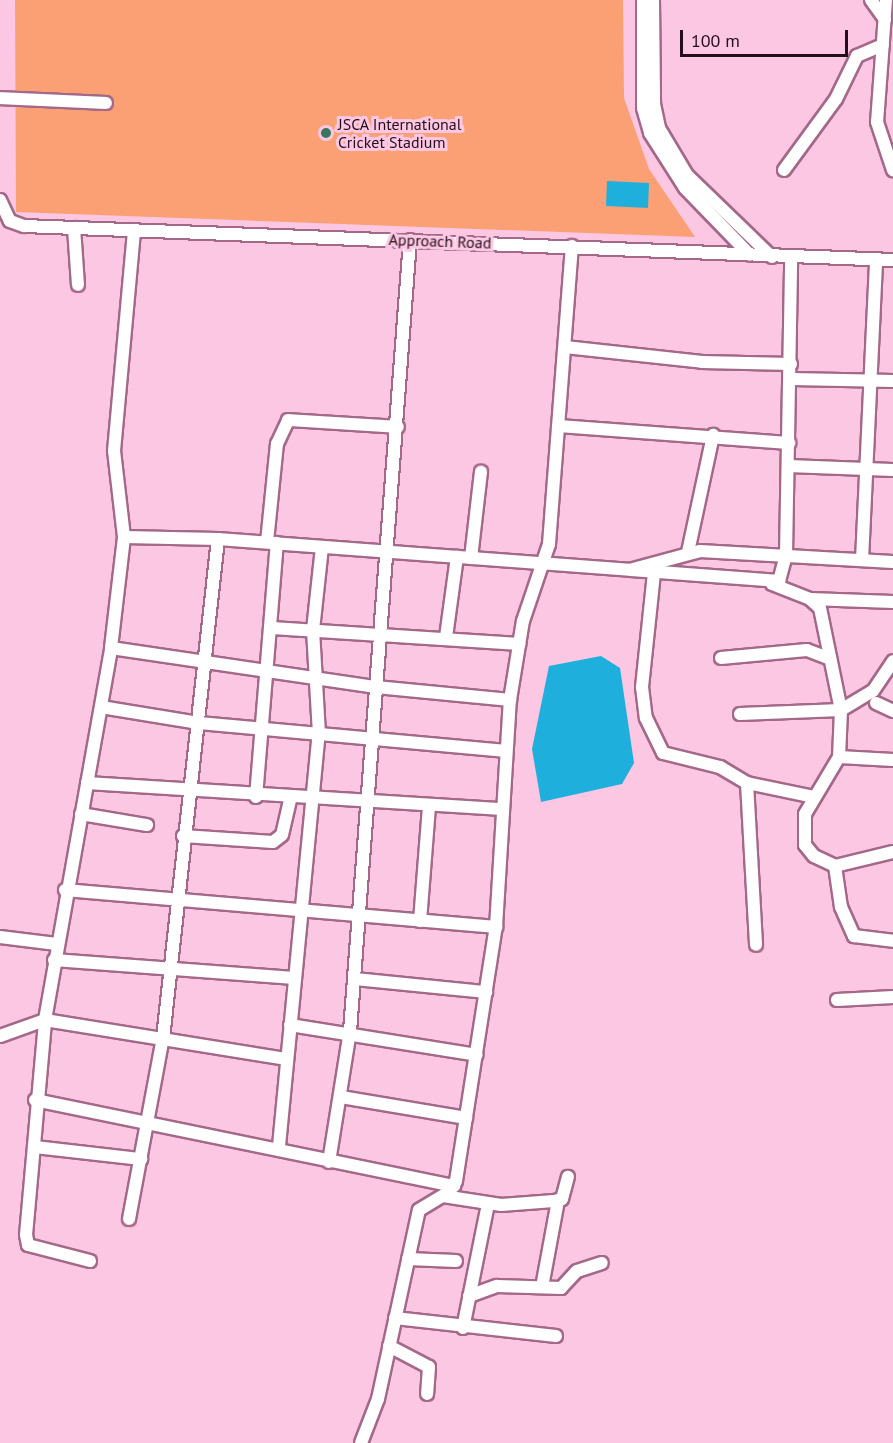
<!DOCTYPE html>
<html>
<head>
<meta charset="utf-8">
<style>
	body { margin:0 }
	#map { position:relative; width:893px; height:1443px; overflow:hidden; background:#fcc7e2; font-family:"PT Sans",sans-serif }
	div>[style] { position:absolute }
	.green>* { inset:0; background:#faa074 }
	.water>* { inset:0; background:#1fafdd }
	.roads { filter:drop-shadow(2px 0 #a46888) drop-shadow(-2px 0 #a46888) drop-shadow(0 2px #a46888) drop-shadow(0 -2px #a46888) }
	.street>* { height:12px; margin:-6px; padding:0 6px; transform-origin:6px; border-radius:6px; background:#fff }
	.dots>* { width:16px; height:16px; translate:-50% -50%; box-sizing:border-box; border:3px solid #fcc7e2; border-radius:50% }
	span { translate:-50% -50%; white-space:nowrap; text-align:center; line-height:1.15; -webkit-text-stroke:6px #fcc7e2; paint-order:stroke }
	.poi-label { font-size:16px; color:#250e1b }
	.left { translate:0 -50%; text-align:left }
	.street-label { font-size:16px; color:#250e1b }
	.scale { position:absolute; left:680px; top:30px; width:168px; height:27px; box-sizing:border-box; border:3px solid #250e1b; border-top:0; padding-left:8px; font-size:18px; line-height:21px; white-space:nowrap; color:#250e1b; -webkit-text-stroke:4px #fcc7e2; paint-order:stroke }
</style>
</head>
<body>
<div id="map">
	<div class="green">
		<i style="clip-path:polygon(15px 0,623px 0,624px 98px,649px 169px,695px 237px,16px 212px)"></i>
	</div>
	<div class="water">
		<i style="clip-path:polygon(607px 181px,649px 183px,648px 208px,606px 206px)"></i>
		<i style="clip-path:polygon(601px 656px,620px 668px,634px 763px,622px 784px,541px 802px,532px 749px,549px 666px)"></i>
	</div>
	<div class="roads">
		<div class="street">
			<i style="left:643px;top:0;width:108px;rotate:90deg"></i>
			<i style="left:643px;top:108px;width:26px;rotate:74deg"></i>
			<i style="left:650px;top:133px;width:65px;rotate:57.5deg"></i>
			<i style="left:685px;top:188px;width:93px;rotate:45.9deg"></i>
			<i style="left:653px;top:0;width:104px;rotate:89.4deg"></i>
			<i style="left:654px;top:104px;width:25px;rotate:78deg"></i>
			<i style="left:659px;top:128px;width:55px;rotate:59.2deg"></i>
			<i style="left:687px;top:175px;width:118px;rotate:44deg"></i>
			<i style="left:871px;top:0;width:24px;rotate:54deg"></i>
			<i style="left:886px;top:0;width:122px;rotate:94.2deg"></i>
			<i style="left:877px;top:122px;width:51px;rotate:71.6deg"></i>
			<i style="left:0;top:98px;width:106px;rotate:2.7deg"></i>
			<i style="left:784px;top:170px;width:88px;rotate:-53.8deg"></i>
			<i style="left:836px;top:99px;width:48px;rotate:-64deg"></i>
			<i style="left:857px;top:56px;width:28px;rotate:-23deg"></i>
			<i style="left:0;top:200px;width:23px;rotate:65deg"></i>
			<i style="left:10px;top:221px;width:15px;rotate:20deg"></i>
			<i style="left:24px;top:226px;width:870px;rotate:2.24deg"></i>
			<i style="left:74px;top:228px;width:57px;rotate:86deg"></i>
			<i style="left:565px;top:347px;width:138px;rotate:6.2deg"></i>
			<i style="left:702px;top:362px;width:89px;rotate:1.3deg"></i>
			<i style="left:791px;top:379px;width:102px;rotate:1.1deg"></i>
			<i style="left:558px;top:426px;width:232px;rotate:4.2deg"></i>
			<i style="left:788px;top:466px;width:105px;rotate:2.2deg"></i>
			<i style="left:124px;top:537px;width:94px;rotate:1.2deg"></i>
			<i style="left:218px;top:539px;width:563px;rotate:4.28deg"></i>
			<i style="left:779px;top:581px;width:27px;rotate:-75deg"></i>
			<i style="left:786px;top:555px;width:298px;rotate:-89deg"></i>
			<i style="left:267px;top:542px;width:99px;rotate:-84.2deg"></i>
			<i style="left:277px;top:444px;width:26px;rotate:-65deg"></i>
			<i style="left:288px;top:420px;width:110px;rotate:3.6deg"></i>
			<i style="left:688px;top:552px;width:120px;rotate:-77.9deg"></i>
			<i style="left:471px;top:558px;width:87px;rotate:-83.4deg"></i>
			<i style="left:862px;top:560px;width:300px;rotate:-87.3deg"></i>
			<i style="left:633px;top:569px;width:69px;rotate:-15deg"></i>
			<i style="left:700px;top:551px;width:193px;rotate:3.3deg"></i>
			<i style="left:654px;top:573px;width:115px;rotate:96deg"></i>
			<i style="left:642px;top:687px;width:31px;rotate:83deg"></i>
			<i style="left:646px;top:718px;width:39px;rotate:64deg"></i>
			<i style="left:663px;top:753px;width:59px;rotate:13.8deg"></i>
			<i style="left:720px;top:767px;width:31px;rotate:31deg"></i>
			<i style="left:747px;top:783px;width:68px;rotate:11.8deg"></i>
			<i style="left:772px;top:584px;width:41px;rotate:21.5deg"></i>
			<i style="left:810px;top:599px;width:13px;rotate:42deg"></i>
			<i style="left:820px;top:608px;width:104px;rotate:78.4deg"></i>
			<i style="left:841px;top:710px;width:47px;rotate:92.4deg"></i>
			<i style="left:839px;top:757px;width:66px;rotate:120.8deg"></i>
			<i style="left:805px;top:814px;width:31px;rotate:90deg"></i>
			<i style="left:805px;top:845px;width:14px;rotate:51deg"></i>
			<i style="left:814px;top:856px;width:23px;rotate:25deg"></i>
			<i style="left:835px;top:866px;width:41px;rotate:81.7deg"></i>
			<i style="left:841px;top:907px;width:32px;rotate:66deg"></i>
			<i style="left:854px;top:936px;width:39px;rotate:7deg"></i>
			<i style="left:810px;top:599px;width:83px;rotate:2.1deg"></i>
			<i style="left:272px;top:628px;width:248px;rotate:3.7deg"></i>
			<i style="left:446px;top:637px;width:81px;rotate:-82.2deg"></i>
			<i style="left:111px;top:648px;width:268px;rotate:8.4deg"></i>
			<i style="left:376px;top:687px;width:135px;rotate:5.5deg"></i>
			<i style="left:721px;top:658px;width:86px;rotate:-5.3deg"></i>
			<i style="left:807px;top:650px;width:25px;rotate:21deg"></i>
			<i style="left:876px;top:703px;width:19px;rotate:25deg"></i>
			<i style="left:101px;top:707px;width:99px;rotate:9.3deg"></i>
			<i style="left:199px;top:723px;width:306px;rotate:5.2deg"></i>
			<i style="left:740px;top:714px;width:101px;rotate:-2.3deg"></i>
			<i style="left:841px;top:710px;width:37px;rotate:-31deg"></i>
			<i style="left:873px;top:691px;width:36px;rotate:-56deg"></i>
			<i style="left:839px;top:757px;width:54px;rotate:3.2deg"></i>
			<i style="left:87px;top:783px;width:416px;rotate:3.6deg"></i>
			<i style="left:747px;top:783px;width:162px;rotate:86.8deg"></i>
			<i style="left:256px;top:797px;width:255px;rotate:-85.3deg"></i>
			<i style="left:81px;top:814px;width:67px;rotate:9.5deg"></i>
			<i style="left:183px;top:836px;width:90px;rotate:3.8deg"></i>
			<i style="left:273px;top:842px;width:11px;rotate:-38deg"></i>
			<i style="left:282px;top:835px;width:37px;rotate:-77deg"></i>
			<i style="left:835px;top:866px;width:60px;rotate:-13.6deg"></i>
			<i style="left:65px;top:890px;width:433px;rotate:4.9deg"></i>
			<i style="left:420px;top:921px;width:115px;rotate:-85.5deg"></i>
			<i style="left:0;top:937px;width:57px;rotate:7deg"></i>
			<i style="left:54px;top:960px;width:241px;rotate:4.3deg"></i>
			<i style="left:355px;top:979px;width:132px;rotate:5.7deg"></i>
			<i style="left:837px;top:1000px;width:56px;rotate:-3.1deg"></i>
			<i style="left:290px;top:1025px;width:189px;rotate:9.1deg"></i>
			<i style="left:0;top:1036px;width:48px;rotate:-19.6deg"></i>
			<i style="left:45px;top:1020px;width:245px;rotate:9.2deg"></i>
			<i style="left:341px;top:1097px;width:127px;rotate:9.5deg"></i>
			<i style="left:35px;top:1100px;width:428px;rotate:11.6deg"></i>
			<i style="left:279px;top:1146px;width:414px;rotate:-84.5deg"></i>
			<i style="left:319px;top:734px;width:104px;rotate:-93.3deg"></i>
			<i style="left:313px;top:630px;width:83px;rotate:-83.8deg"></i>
			<i style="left:35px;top:1147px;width:107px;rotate:6.5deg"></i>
			<i style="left:329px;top:1162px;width:133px;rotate:-80.9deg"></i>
			<i style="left:350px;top:1031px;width:793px;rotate:-85.66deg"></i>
			<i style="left:443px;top:1196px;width:59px;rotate:8.8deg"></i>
			<i style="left:501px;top:1205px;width:53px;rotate:-4.3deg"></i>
			<i style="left:554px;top:1201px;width:8px;rotate:-14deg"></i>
			<i style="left:562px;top:1199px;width:23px;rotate:-75deg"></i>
			<i style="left:129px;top:1219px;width:184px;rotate:-79.4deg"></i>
			<i style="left:163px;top:1038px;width:502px;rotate:-83.71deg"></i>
			<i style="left:408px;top:1259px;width:48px;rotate:2.4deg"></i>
			<i style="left:90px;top:1261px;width:64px;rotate:-165.5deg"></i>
			<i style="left:28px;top:1245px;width:10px;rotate:-101deg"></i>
			<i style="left:26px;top:1235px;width:216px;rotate:-84.9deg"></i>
			<i style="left:45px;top:1020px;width:378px;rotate:-79.9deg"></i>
			<i style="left:111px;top:648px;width:112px;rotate:-83.3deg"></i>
			<i style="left:124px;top:537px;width:87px;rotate:-96.6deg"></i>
			<i style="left:114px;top:451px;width:222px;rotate:-84.8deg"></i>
			<i style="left:542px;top:1287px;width:87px;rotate:-79.5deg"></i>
			<i style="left:469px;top:1296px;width:30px;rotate:-20deg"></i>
			<i style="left:497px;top:1286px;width:64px;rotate:1.8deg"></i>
			<i style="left:561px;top:1288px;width:23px;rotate:-47deg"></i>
			<i style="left:577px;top:1271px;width:26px;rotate:-18deg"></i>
			<i style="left:395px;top:1318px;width:162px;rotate:6.4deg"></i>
			<i style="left:463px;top:1328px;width:126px;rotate:-78.6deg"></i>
			<i style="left:389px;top:1346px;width:45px;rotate:27.7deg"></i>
			<i style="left:429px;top:1367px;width:27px;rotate:94deg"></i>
			<i style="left:361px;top:1443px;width:47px;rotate:-68.9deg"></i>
			<i style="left:378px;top:1399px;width:193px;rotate:-77.8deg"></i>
			<i style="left:419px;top:1210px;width:35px;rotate:-31deg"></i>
			<i style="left:449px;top:1192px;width:13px;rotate:-58deg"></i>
			<i style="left:456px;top:1181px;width:257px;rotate:-81.1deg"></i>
			<i style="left:496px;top:927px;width:227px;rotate:-86.5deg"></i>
			<i style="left:510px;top:700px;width:80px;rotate:-80.7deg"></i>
			<i style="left:523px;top:621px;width:81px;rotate:-71.3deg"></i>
			<i style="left:549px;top:544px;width:299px;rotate:-85.6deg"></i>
		</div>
	</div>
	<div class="dots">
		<i style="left:326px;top:133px;background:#3a755f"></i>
	</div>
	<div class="poi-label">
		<span class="left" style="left:338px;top:133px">JSCA International<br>Cricket Stadium</span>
	</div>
	<div class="street-label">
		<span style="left:440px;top:241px;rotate:2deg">Approach Road</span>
	</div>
	<div class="scale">100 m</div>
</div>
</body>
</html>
